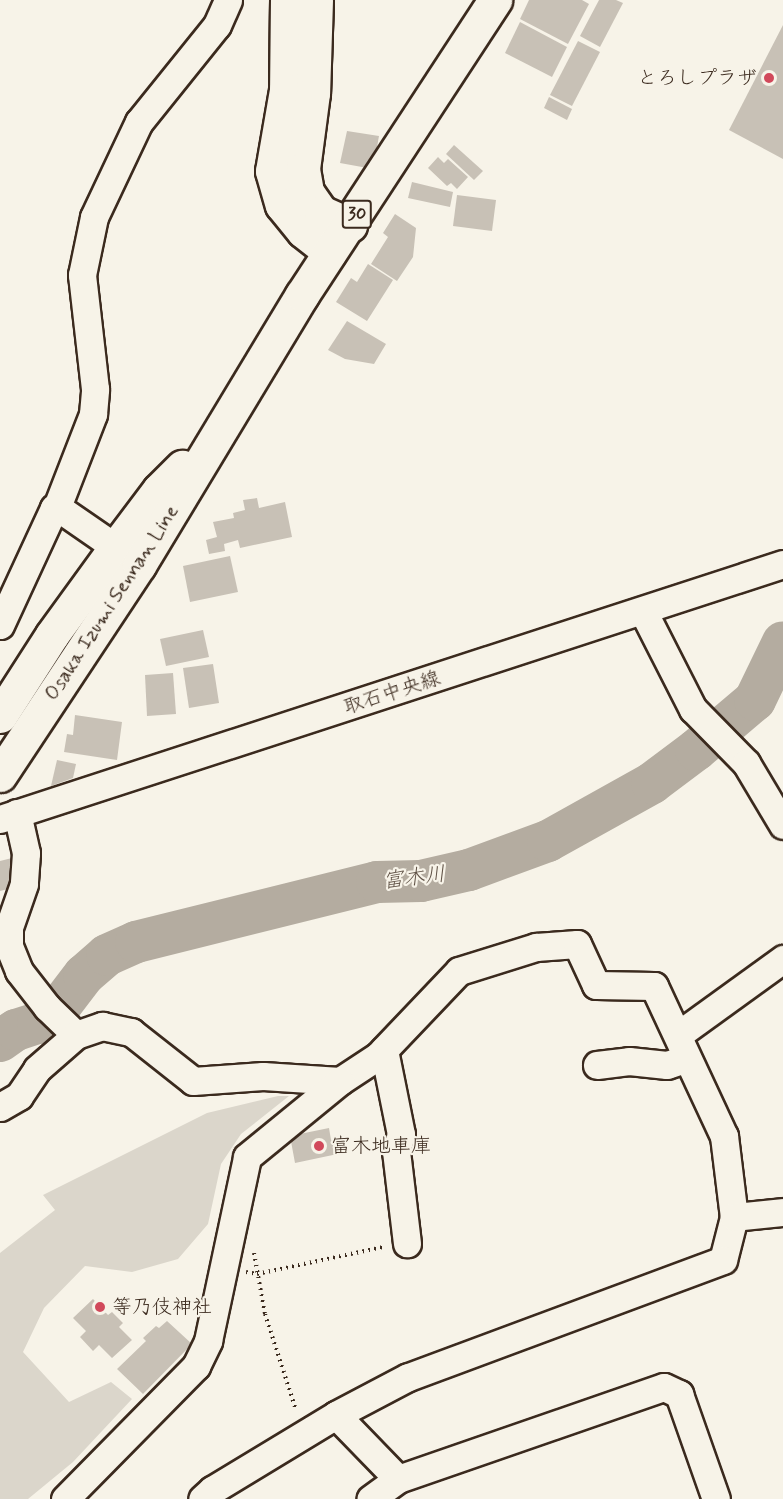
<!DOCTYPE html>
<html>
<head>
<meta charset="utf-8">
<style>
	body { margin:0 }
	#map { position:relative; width:783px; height:1499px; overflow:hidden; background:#f7f3e8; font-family:Mynerve,"Klee One",sans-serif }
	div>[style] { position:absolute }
	.green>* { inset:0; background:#dbd6cb }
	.river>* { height:42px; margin:-21px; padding:0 21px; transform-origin:21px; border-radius:21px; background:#b4aca0 }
	.building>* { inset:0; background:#c8c1b6 }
	.path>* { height:4px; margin-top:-2px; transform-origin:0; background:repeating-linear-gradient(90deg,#3b2a1e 0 1.5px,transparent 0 6px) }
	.roads { filter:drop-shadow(2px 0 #3b2a1e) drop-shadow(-2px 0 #3b2a1e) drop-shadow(0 2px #3b2a1e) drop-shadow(0 -2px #3b2a1e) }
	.minor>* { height:27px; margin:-13.5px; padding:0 13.5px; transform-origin:13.5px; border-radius:13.5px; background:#f7f3e8 }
	.major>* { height:33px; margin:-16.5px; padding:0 16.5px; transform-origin:16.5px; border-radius:16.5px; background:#f7f3e8 }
	.dots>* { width:16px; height:16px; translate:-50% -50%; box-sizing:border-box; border:3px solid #f7f3e8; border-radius:50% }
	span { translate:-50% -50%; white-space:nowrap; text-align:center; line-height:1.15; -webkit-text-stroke:4.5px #f7f3e8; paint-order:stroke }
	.shield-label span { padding:2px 4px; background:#f7f3e8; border:2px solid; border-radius:4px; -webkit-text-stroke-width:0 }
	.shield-label { font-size:18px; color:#3b2a1e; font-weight:700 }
	.poi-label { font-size:20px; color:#3b2a1e }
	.right { translate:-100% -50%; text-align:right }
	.left { translate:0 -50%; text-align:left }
	.street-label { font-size:20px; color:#3b2a1e }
	.water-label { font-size:21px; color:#5f5145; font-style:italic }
</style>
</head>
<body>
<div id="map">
	<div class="green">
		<i style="clip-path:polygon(278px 1096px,289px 1096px,241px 1134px,221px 1164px,208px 1224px,178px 1259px,132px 1272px,85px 1266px,44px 1308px,23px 1352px,69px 1402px,111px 1382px,132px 1399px,73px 1462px,28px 1499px,0 1499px,0 1253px,55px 1210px,43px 1195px,207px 1113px)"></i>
	</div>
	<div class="river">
		<i style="left:0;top:1041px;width:19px;rotate:-35deg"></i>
		<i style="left:16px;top:1030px;width:23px;rotate:-18deg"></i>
		<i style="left:38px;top:1023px;width:24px;rotate:-35deg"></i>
		<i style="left:58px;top:1009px;width:43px;rotate:-52.6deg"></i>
		<i style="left:84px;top:975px;width:30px;rotate:-41deg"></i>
		<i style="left:107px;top:955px;width:32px;rotate:-24deg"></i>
		<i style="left:136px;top:942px;width:248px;rotate:-14deg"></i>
		<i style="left:377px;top:882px;width:44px;rotate:-1.3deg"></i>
		<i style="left:421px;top:881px;width:49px;rotate:-12.9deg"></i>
		<i style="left:469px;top:870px;width:84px;rotate:-20.2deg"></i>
		<i style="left:548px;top:841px;width:119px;rotate:-29.1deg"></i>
		<i style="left:652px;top:783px;width:55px;rotate:-36.9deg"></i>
		<i style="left:696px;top:750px;width:77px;rotate:-40.3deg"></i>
		<i style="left:755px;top:700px;width:64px;rotate:-64.2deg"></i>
	</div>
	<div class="building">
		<i style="clip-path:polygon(529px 0,582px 0,589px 4px,568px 44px,520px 19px)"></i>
		<i style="clip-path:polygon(599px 0,616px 0,623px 3px,600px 47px,580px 36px)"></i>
		<i style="clip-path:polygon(520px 22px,567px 47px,552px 77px,505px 53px)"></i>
		<i style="clip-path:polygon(783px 25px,783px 159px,729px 130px)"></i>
		<i style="clip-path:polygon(578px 41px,600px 52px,572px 106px,550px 95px)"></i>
		<i style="clip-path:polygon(549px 97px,572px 109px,567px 120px,544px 108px)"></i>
		<i style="clip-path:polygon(347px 131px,379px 136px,373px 169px,340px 163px)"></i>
		<i style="clip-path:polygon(454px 145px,483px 171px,474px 180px,446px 154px)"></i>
		<i style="clip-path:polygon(438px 157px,444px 163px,448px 159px,468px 177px,457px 189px,451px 183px,447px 186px,428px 168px)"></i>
		<i style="clip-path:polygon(412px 182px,453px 192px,450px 207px,408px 198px)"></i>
		<i style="clip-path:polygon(457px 195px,496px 200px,492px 231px,453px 226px)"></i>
		<i style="clip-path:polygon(395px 214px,416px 228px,413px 257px,397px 281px,371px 264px,388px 237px,383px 233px)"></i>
		<i style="clip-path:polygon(368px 264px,393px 280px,367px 321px,336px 302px,351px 278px,357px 282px)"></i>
		<i style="clip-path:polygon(347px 321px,386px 344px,374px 364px,345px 359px,328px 350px)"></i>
		<i style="clip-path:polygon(257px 498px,259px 508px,285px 502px,292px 537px,240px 548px,238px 540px,224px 544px,225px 551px,209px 554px,206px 540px,217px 537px,213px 522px,234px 518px,233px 513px,245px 510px,243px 500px)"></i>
		<i style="clip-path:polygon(230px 556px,238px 592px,190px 602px,183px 566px)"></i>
		<i style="clip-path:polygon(203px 630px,209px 657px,166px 666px,160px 639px)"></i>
		<i style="clip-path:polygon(213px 664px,219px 703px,189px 708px,183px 668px)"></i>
		<i style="clip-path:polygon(173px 673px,176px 714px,147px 716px,145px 675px)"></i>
		<i style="clip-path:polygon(75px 715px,122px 722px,117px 760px,64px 752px,67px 734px,73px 735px)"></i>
		<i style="clip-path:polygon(57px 760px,76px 764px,73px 778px,51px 786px)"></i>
		<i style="clip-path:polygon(16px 857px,24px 885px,0 891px,0 861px)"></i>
		<i style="clip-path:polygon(329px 1128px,331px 1140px,344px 1137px,347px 1152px,295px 1163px,290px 1136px)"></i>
		<i style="clip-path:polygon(93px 1299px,108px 1315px,112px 1312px,123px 1323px,119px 1327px,132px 1340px,112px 1358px,99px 1345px,93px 1351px,80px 1337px,86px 1331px,73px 1318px)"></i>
		<i style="clip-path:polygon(167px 1321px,192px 1344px,143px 1394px,117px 1369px,146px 1341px,143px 1338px,156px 1326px,159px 1328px)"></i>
	</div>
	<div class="path">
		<i style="left:254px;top:1253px;width:62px;rotate:79.8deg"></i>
		<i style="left:265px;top:1314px;width:101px;rotate:72.1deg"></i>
		<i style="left:246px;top:1272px;width:11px;rotate:10deg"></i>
		<i style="left:257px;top:1274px;width:129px;rotate:-12.1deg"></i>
	</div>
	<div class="roads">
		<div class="minor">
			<i style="left:57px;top:507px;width:90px;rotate:34.6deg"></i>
			<i style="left:643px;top:611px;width:110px;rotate:63deg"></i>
			<i style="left:693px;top:709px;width:76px;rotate:45.5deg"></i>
			<i style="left:746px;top:763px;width:72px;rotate:59.2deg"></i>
			<i style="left:0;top:625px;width:129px;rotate:-65.2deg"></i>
			<i style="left:54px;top:508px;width:3px;rotate:-18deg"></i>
			<i style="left:57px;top:507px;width:100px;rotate:-68.8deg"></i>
			<i style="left:93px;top:414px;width:25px;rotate:-85deg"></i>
			<i style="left:95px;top:389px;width:115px;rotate:-96.5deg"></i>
			<i style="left:82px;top:275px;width:59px;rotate:-78.3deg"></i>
			<i style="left:94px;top:217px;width:105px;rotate:-64.7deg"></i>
			<i style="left:139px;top:122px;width:124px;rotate:-51.2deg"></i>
			<i style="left:217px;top:25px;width:27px;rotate:-66deg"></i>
			<i style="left:17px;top:813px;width:41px;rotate:77.3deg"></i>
			<i style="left:26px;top:853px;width:31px;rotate:94deg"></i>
			<i style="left:24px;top:884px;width:46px;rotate:109.2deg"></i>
			<i style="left:9px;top:927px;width:19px;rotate:90deg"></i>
			<i style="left:9px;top:946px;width:27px;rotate:68deg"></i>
			<i style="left:19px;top:971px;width:46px;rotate:52.1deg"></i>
			<i style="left:47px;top:1007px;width:40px;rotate:44deg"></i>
			<i style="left:0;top:819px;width:823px;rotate:-18.04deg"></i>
			<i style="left:678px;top:1035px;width:130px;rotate:-35.9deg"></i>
			<i style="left:384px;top:1050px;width:86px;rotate:78.6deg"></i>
			<i style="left:401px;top:1134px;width:18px;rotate:106deg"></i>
			<i style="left:396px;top:1151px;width:93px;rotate:83.2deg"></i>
			<i style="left:597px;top:1065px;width:32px;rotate:-7deg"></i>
			<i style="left:629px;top:1061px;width:38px;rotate:6deg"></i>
			<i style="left:667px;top:1065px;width:21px;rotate:-19deg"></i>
			<i style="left:0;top:1107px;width:22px;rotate:-30deg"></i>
			<i style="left:19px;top:1096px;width:32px;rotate:-56deg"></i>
			<i style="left:37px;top:1069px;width:52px;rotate:-41.1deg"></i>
			<i style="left:76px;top:1035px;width:28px;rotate:-19deg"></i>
			<i style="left:102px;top:1026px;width:30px;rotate:12deg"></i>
			<i style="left:131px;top:1032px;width:79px;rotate:38.3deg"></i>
			<i style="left:193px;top:1081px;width:70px;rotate:-4.1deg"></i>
			<i style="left:263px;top:1076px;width:77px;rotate:3.7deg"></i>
			<i style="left:340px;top:1081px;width:45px;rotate:-33.3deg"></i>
			<i style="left:378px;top:1056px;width:117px;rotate:-46.4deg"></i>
			<i style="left:459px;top:971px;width:81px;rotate:-17.3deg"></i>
			<i style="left:536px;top:947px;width:41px;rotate:-4.2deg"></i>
			<i style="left:577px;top:944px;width:45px;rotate:65.1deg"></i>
			<i style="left:596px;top:985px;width:58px;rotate:1deg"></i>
			<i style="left:654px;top:986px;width:166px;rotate:65deg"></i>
			<i style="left:724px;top:1136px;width:82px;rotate:83deg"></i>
			<i style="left:734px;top:1217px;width:44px;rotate:104.3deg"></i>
			<i style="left:723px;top:1260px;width:336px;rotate:159.6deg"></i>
			<i style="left:408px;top:1377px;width:81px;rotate:152.2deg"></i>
			<i style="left:336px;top:1415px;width:145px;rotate:148.8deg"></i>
			<i style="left:212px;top:1490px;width:13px;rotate:138deg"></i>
			<i style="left:734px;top:1217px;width:49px;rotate:-5.8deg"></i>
			<i style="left:336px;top:1415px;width:89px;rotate:45.9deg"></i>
			<i style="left:398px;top:1479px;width:34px;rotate:144deg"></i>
			<i style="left:398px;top:1479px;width:281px;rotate:-19.1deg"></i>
			<i style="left:664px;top:1387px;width:17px;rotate:25deg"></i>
			<i style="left:679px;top:1394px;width:111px;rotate:70.6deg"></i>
			<i style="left:65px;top:1499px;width:187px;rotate:-45.4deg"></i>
			<i style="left:196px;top:1366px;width:28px;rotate:-64deg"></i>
			<i style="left:208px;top:1341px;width:188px;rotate:-78deg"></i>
			<i style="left:247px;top:1157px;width:120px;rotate:-39.3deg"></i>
		</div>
		<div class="major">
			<i style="left:287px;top:0;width:90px;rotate:90.6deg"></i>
			<i style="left:286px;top:90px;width:82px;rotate:99.8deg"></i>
			<i style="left:272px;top:171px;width:35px;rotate:74deg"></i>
			<i style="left:282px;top:205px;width:33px;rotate:51deg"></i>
			<i style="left:303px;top:231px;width:34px;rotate:38deg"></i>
			<i style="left:316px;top:0;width:93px;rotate:91.8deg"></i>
			<i style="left:313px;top:93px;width:77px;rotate:97.5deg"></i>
			<i style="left:303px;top:169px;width:23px;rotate:80deg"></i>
			<i style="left:307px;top:192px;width:24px;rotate:55deg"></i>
			<i style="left:321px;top:212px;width:32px;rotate:24deg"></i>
			<i style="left:0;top:716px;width:96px;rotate:-57.3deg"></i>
			<i style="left:52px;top:635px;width:109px;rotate:-54deg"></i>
			<i style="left:116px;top:547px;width:71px;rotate:-53deg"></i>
			<i style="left:159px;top:490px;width:33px;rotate:-45deg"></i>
			<i style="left:0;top:775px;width:252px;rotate:-56.5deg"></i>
			<i style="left:139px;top:565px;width:315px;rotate:-58.9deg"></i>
			<i style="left:302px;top:295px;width:353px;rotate:-56.8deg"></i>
		</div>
	</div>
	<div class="dots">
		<i style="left:769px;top:78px;background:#d1495b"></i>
		<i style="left:319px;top:1146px;background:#d1495b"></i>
		<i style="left:100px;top:1307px;background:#d1495b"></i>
	</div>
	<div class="shield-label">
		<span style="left:357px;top:214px">30</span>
	</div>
	<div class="poi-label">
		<span class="right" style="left:757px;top:78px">とろしプラザ</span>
		<span class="left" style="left:331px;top:1146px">富木地車庫</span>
		<span class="left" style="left:112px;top:1307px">等乃伎神社</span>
	</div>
	<div class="street-label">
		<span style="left:112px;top:603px;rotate:-57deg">Osaka Izumi Sennan Line</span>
		<span style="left:392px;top:693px;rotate:-18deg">取石中央線</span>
	</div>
	<div class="water-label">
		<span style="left:414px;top:878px;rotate:-7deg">富木川</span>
	</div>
</div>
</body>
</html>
